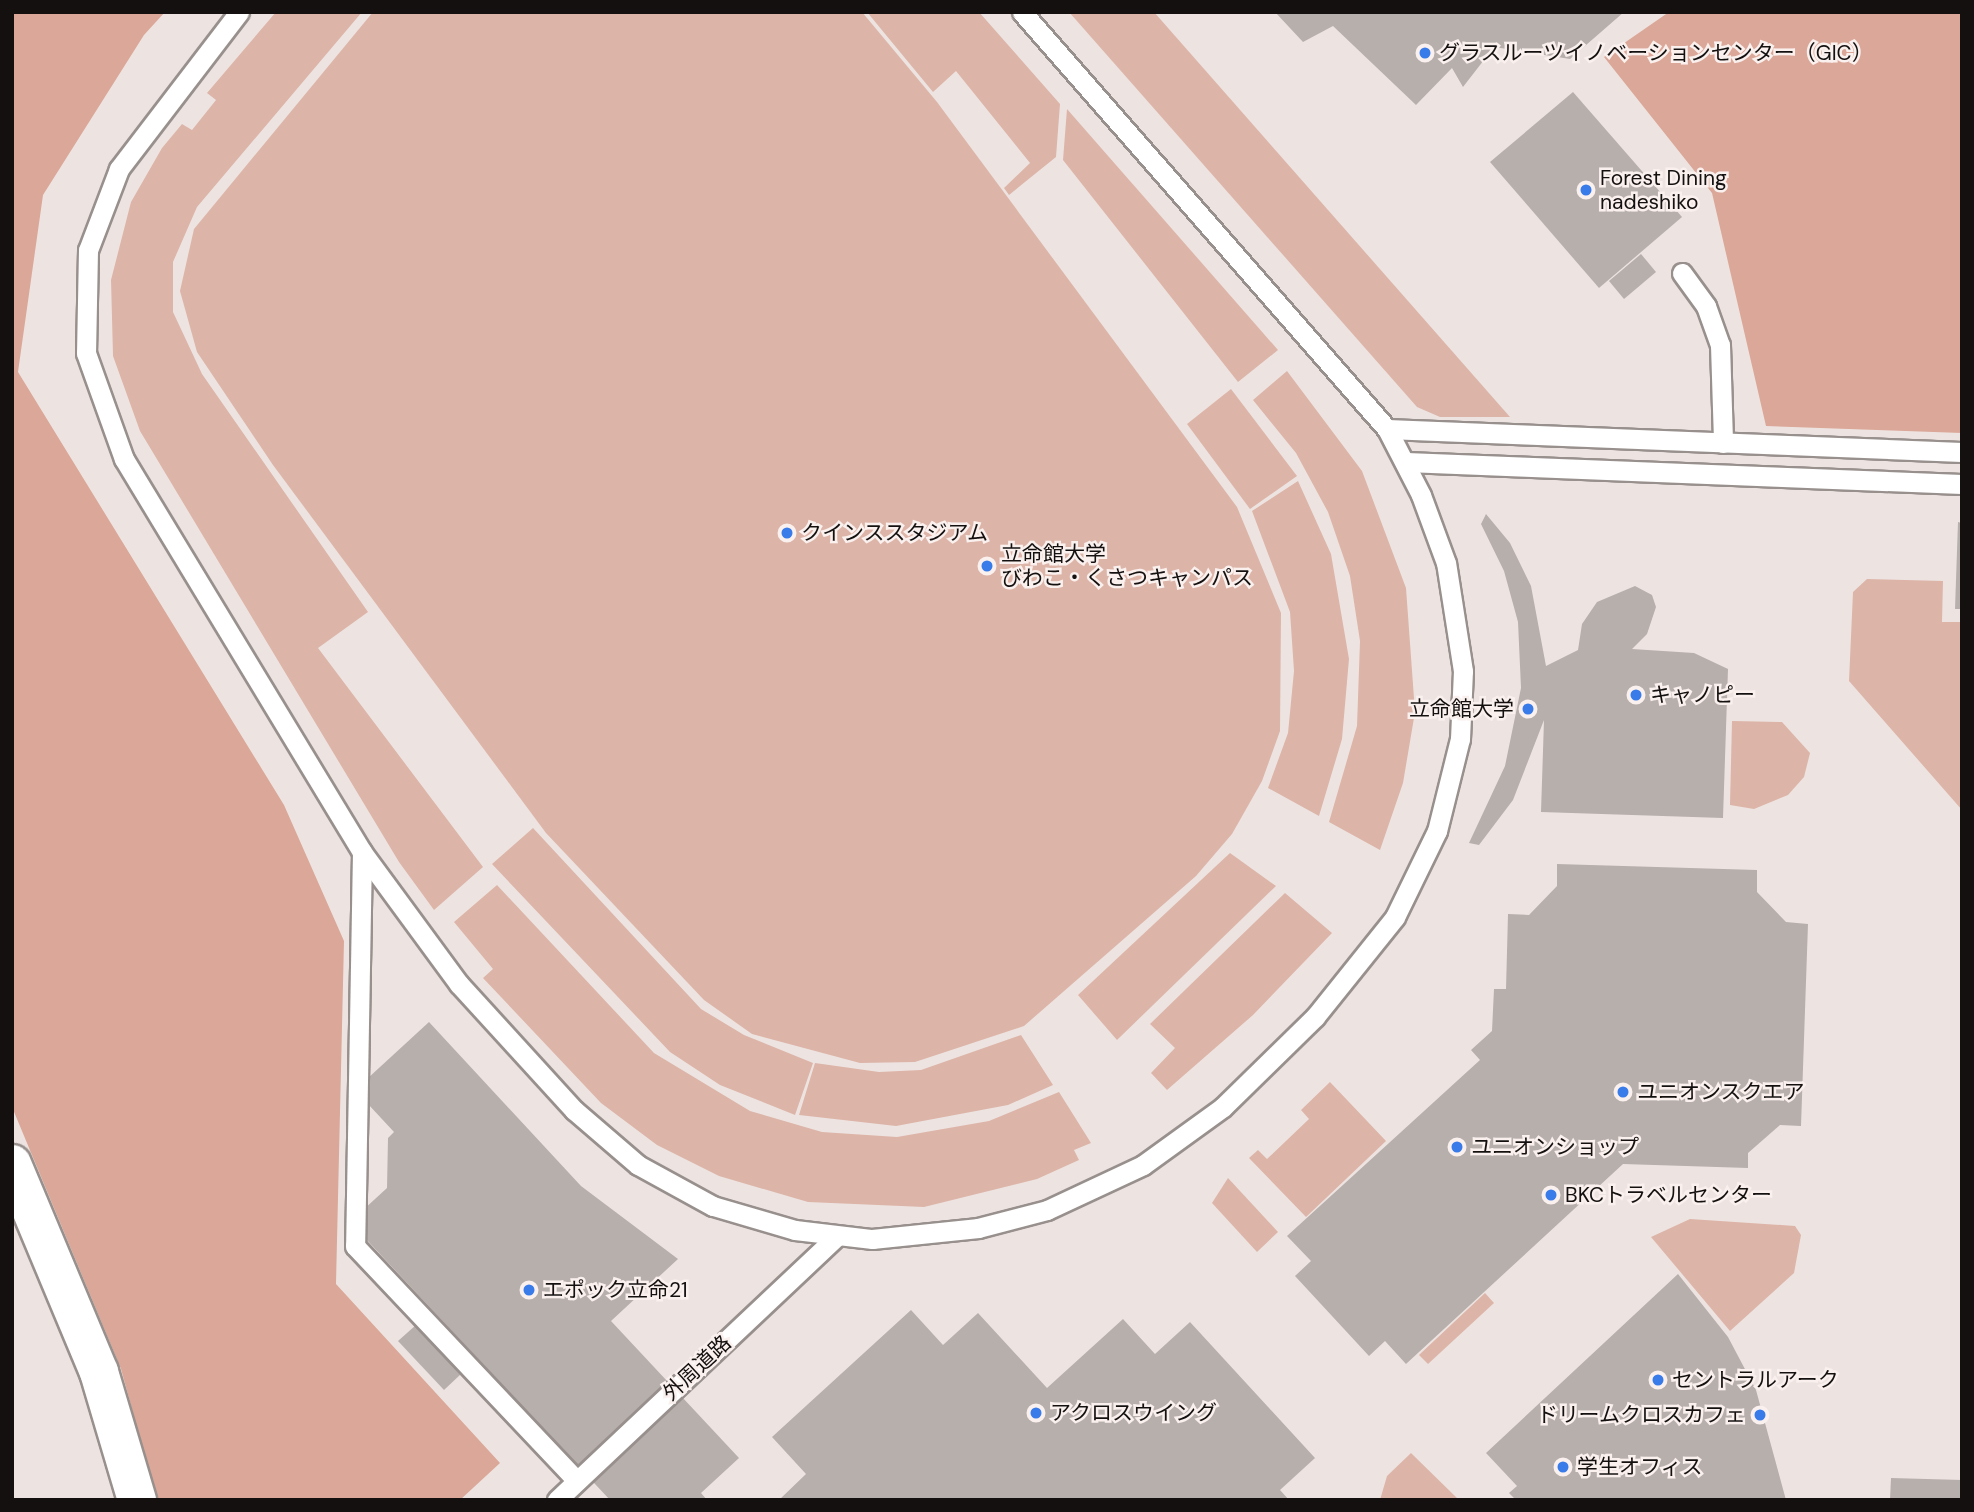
<!DOCTYPE html>
<html>
<head>
<meta charset="utf-8">
<style>
	body { margin:0 }
	#map { position:relative; width:1974px; height:1512px; overflow:hidden; background:#ede4e1; font-family:"DM Sans","Noto Sans JP",sans-serif }
	div>[style] { position:absolute }
	.green>* { inset:0; background:#ddb4a8 }
	.forest>* { inset:0; background:#dba798 }
	.building>* { inset:0; background:#b7afac }
	.roads { filter:drop-shadow(2px 0 #98908d) drop-shadow(-2px 0 #98908d) drop-shadow(0 2px #98908d) drop-shadow(0 -2px #98908d) }
	.service>* { height:19px; margin:-9.5px; padding:0 9.5px; transform-origin:9.5px; border-radius:9.5px; background:#fff }
	.tertiary>* { height:38px; margin:-19px; padding:0 19px; transform-origin:19px; border-radius:19px; background:#fff }
	.dots>* { width:19px; height:19px; translate:-50% -50%; box-sizing:border-box; border:4px solid #faf1ef; border-radius:50% }
	span { translate:-50% -50%; white-space:nowrap; text-align:center; line-height:1.15; -webkit-text-stroke:5px #faf1ef; paint-order:stroke }
	.poi-label { font-size:21px; color:#13100f }
	.left { translate:0 -50%; text-align:left }
	.right { translate:-100% -50%; text-align:right }
	.street-label { font-size:21px; color:#13100f }
	.frame { position:absolute; inset:0; border:14px solid #13100f; pointer-events:none }
</style>
</head>
<body>
<div id="map">
	<div class="green">
		<i style="clip-path:polygon(276px 12px,362px 12px,197px 207px,173px 262px,173px 312px,202px 374px,368px 612px,318px 648px,483px 867px,434px 910px,399px 862px,140px 431px,113px 356px,111px 280px,131px 202px,162px 148px,182px 124px,192px 130px,216px 100px,207px 93px)"></i>
		<i style="clip-path:polygon(373px 12px,862px 12px,937px 102px,1237px 507px,1281px 613px,1280px 731px,1262px 781px,1232px 834px,1196px 876px,1024px 1026px,915px 1062px,860px 1063px,752px 1034px,704px 1000px,546px 833px,273px 465px,197px 352px,180px 291px,194px 229px)"></i>
		<i style="clip-path:polygon(867px 12px,979px 12px,1060px 104px,1056px 157px,1009px 195px,1004px 188px,1030px 163px,956px 71px,933px 92px)"></i>
		<i style="clip-path:polygon(1069px 12px,1154px 12px,1510px 417px,1440px 417px,1417px 407px)"></i>
		<i style="clip-path:polygon(1067px 109px,1278px 350px,1238px 382px,1063px 160px)"></i>
		<i style="clip-path:polygon(1287px 371px,1362px 471px,1406px 588px,1415px 712px,1403px 783px,1380px 850px,1329px 822px,1357px 726px,1360px 641px,1350px 576px,1328px 512px,1296px 453px,1253px 400px)"></i>
		<i style="clip-path:polygon(1231px 389px,1297px 476px,1250px 509px,1187px 424px)"></i>
		<i style="clip-path:polygon(1298px 481px,1331px 554px,1349px 659px,1342px 739px,1319px 816px,1268px 788px,1288px 733px,1294px 671px,1290px 612px,1252px 511px)"></i>
		<i style="clip-path:polygon(1867px 579px,1943px 581px,1942px 622px,1962px 622px,1962px 810px,1849px 681px,1853px 592px)"></i>
		<i style="clip-path:polygon(1732px 721px,1782px 722px,1810px 753px,1804px 777px,1788px 795px,1754px 809px,1730px 805px)"></i>
		<i style="clip-path:polygon(533px 828px,701px 1009px,744px 1035px,813px 1063px,795px 1115px,720px 1085px,670px 1052px,492px 864px)"></i>
		<i style="clip-path:polygon(1230px 853px,1276px 886px,1117px 1040px,1078px 995px)"></i>
		<i style="clip-path:polygon(497px 885px,654px 1053px,750px 1111px,822px 1132px,897px 1137px,989px 1121px,1059px 1092px,1091px 1143px,1074px 1150px,1079px 1160px,1037px 1179px,924px 1207px,808px 1202px,719px 1176px,657px 1145px,601px 1103px,483px 978px,493px 969px,454px 922px)"></i>
		<i style="clip-path:polygon(1285px 893px,1332px 933px,1253px 1015px,1167px 1090px,1151px 1073px,1175px 1048px,1150px 1024px)"></i>
		<i style="clip-path:polygon(1021px 1035px,1053px 1085px,1008px 1105px,896px 1126px,799px 1115px,815px 1063px,879px 1072px,921px 1070px)"></i>
		<i style="clip-path:polygon(1330px 1082px,1386px 1141px,1306px 1217px,1249px 1158px,1258px 1150px,1267px 1159px,1309px 1119px,1301px 1110px)"></i>
		<i style="clip-path:polygon(1228px 1178px,1278px 1232px,1257px 1252px,1212px 1203px)"></i>
		<i style="clip-path:polygon(1690px 1219px,1795px 1226px,1801px 1235px,1794px 1273px,1730px 1331px,1651px 1237px)"></i>
		<i style="clip-path:polygon(1485px 1293px,1494px 1303px,1428px 1364px,1419px 1355px)"></i>
		<i style="clip-path:polygon(1411px 1453px,1459px 1500px,1380px 1500px,1387px 1476px)"></i>
	</div>
	<div class="forest">
		<i style="clip-path:polygon(12px 12px,165px 12px,144px 35px,43px 195px,18px 372px,284px 805px,344px 941px,336px 1284px,500px 1463px,460px 1500px,157px 1500px,121px 1369px,12px 1107px)"></i>
		<i style="clip-path:polygon(1669px 12px,1962px 12px,1962px 433px,1766px 426px,1712px 193px,1604px 57px)"></i>
	</div>
	<div class="building">
		<i style="clip-path:polygon(1275px 12px,1624px 12px,1570px 59px,1494px 47px,1463px 87px,1452px 68px,1416px 105px,1333px 26px,1303px 42px)"></i>
		<i style="clip-path:polygon(1573px 92px,1682px 217px,1599px 288px,1490px 162px)"></i>
		<i style="clip-path:polygon(1641px 254px,1656px 272px,1624px 299px,1609px 281px)"></i>
		<i style="clip-path:polygon(1486px 514px,1510px 543px,1531px 586px,1546px 666px,1578px 650px,1582px 624px,1597px 602px,1635px 586px,1652px 595px,1656px 607px,1647px 634px,1632px 649px,1694px 653px,1728px 669px,1723px 818px,1541px 812px,1544px 720px,1513px 800px,1479px 845px,1469px 843px,1505px 766px,1521px 688px,1518px 622px,1504px 571px,1481px 524px)"></i>
		<i style="clip-path:polygon(1958px 522px,1962px 523px,1962px 609px,1955px 609px)"></i>
		<i style="clip-path:polygon(1557px 864px,1757px 870px,1757px 892px,1786px 922px,1808px 924px,1801px 1126px,1780px 1125px,1748px 1153px,1748px 1168px,1623px 1164px,1406px 1364px,1385px 1341px,1369px 1356px,1295px 1276px,1311px 1261px,1287px 1236px,1480px 1060px,1471px 1050px,1492px 1031px,1494px 989px,1506px 989px,1508px 914px,1529px 915px,1557px 886px)"></i>
		<i style="clip-path:polygon(429px 1022px,581px 1186px,678px 1259px,611px 1321px,739px 1458px,701px 1493px,707px 1500px,610px 1500px,350px 1222px,387px 1188px,388px 1138px,394px 1132px,355px 1090px)"></i>
		<i style="clip-path:polygon(1678px 1274px,1728px 1337px,1756px 1390px,1786px 1500px,1516px 1500px,1509px 1493px,1517px 1486px,1486px 1453px)"></i>
		<i style="clip-path:polygon(911px 1310px,943px 1345px,978px 1313px,1047px 1388px,1123px 1319px,1155px 1354px,1190px 1322px,1315px 1458px,1280px 1490px,1289px 1500px,779px 1500px,806px 1474px,772px 1437px)"></i>
		<i style="clip-path:polygon(416px 1325px,461px 1374px,444px 1390px,398px 1341px)"></i>
		<i style="clip-path:polygon(1891px 1478px,1962px 1480px,1962px 1500px,1890px 1500px)"></i>
	</div>
	<div class="roads">
		<div class="service">
			<i style="left:239px;top:12px;width:198px;rotate:127.4deg"></i>
			<i style="left:119px;top:169px;width:87px;rotate:110.9deg"></i>
			<i style="left:88px;top:250px;width:103px;rotate:91.1deg"></i>
			<i style="left:86px;top:353px;width:113px;rotate:70.3deg"></i>
			<i style="left:124px;top:459px;width:459px;rotate:58.8deg"></i>
			<i style="left:362px;top:852px;width:164px;rotate:53.7deg"></i>
			<i style="left:459px;top:984px;width:171px;rotate:47.6deg"></i>
			<i style="left:574px;top:1110px;width:84px;rotate:40.7deg"></i>
			<i style="left:638px;top:1165px;width:85px;rotate:28.7deg"></i>
			<i style="left:713px;top:1206px;width:85px;rotate:16.3deg"></i>
			<i style="left:795px;top:1230px;width:78px;rotate:6.7deg"></i>
			<i style="left:872px;top:1239px;width:107px;rotate:-5.9deg"></i>
			<i style="left:978px;top:1228px;width:71px;rotate:-14.6deg"></i>
			<i style="left:1047px;top:1210px;width:106px;rotate:-25.1deg"></i>
			<i style="left:1143px;top:1165px;width:99px;rotate:-35.9deg"></i>
			<i style="left:1223px;top:1107px;width:129px;rotate:-44.4deg"></i>
			<i style="left:1315px;top:1017px;width:128px;rotate:-51.3deg"></i>
			<i style="left:1395px;top:917px;width:96px;rotate:-64deg"></i>
			<i style="left:1437px;top:831px;width:95px;rotate:-76deg"></i>
			<i style="left:1460px;top:739px;width:68px;rotate:-87.5deg"></i>
			<i style="left:1463px;top:671px;width:109px;rotate:-98.9deg"></i>
			<i style="left:1446px;top:563px;width:72px;rotate:-110.2deg"></i>
			<i style="left:1421px;top:495px;width:74px;rotate:-117.3deg"></i>
			<i style="left:1387px;top:429px;width:554px;rotate:-131.2deg"></i>
			<i style="left:1682px;top:273px;width:41px;rotate:54deg"></i>
			<i style="left:1706px;top:306px;width:41px;rotate:70.3deg"></i>
			<i style="left:1720px;top:345px;width:98px;rotate:88.2deg"></i>
			<i style="left:1387px;top:429px;width:575px;rotate:2.29deg"></i>
			<i style="left:1406px;top:462px;width:556px;rotate:2.27deg"></i>
			<i style="left:362px;top:852px;width:394px;rotate:91deg"></i>
			<i style="left:355px;top:1246px;width:323px;rotate:46.6deg"></i>
			<i style="left:557px;top:1500px;width:385px;rotate:-43.3deg"></i>
		</div>
		<div class="tertiary">
			<i style="left:12px;top:1164px;width:225px;rotate:67.3deg"></i>
			<i style="left:99px;top:1372px;width:134px;rotate:73.5deg"></i>
		</div>
	</div>
	<div class="dots">
		<i style="left:1425px;top:53px;background:#387be9"></i>
		<i style="left:1586px;top:190px;background:#387be9"></i>
		<i style="left:787px;top:533px;background:#387be9"></i>
		<i style="left:987px;top:566px;background:#387be9"></i>
		<i style="left:1636px;top:695px;background:#387be9"></i>
		<i style="left:1528px;top:709px;background:#387be9"></i>
		<i style="left:1623px;top:1092px;background:#387be9"></i>
		<i style="left:1457px;top:1147px;background:#387be9"></i>
		<i style="left:1551px;top:1195px;background:#387be9"></i>
		<i style="left:529px;top:1290px;background:#387be9"></i>
		<i style="left:1658px;top:1380px;background:#387be9"></i>
		<i style="left:1036px;top:1413px;background:#387be9"></i>
		<i style="left:1760px;top:1415px;background:#387be9"></i>
		<i style="left:1563px;top:1467px;background:#387be9"></i>
	</div>
	<div class="poi-label">
		<span class="left" style="left:1439px;top:53px">グラスルーツイノベーションセンター（GIC）</span>
		<span class="left" style="left:1600px;top:190px">Forest Dining<br>nadeshiko</span>
		<span class="left" style="left:801px;top:533px">クインススタジアム</span>
		<span class="left" style="left:1001px;top:566px">立命館大学<br>びわこ・くさつキャンパス</span>
		<span class="left" style="left:1650px;top:695px">キャノピー</span>
		<span class="right" style="left:1514px;top:709px">立命館大学</span>
		<span class="left" style="left:1637px;top:1092px">ユニオンスクエア</span>
		<span class="left" style="left:1471px;top:1147px">ユニオンショップ</span>
		<span class="left" style="left:1565px;top:1195px">BKCトラベルセンター</span>
		<span class="left" style="left:543px;top:1290px">エポック立命21</span>
		<span class="left" style="left:1672px;top:1380px">セントラルアーク</span>
		<span class="left" style="left:1050px;top:1413px">アクロスウイング</span>
		<span class="right" style="left:1746px;top:1415px">ドリームクロスカフェ</span>
		<span class="left" style="left:1577px;top:1467px">学生オフィス</span>
	</div>
	<div class="street-label">
		<span style="left:697px;top:1368px;rotate:-43deg">外周道路</span>
	</div>
	<div class="frame"></div>
</div>
</body>
</html>
